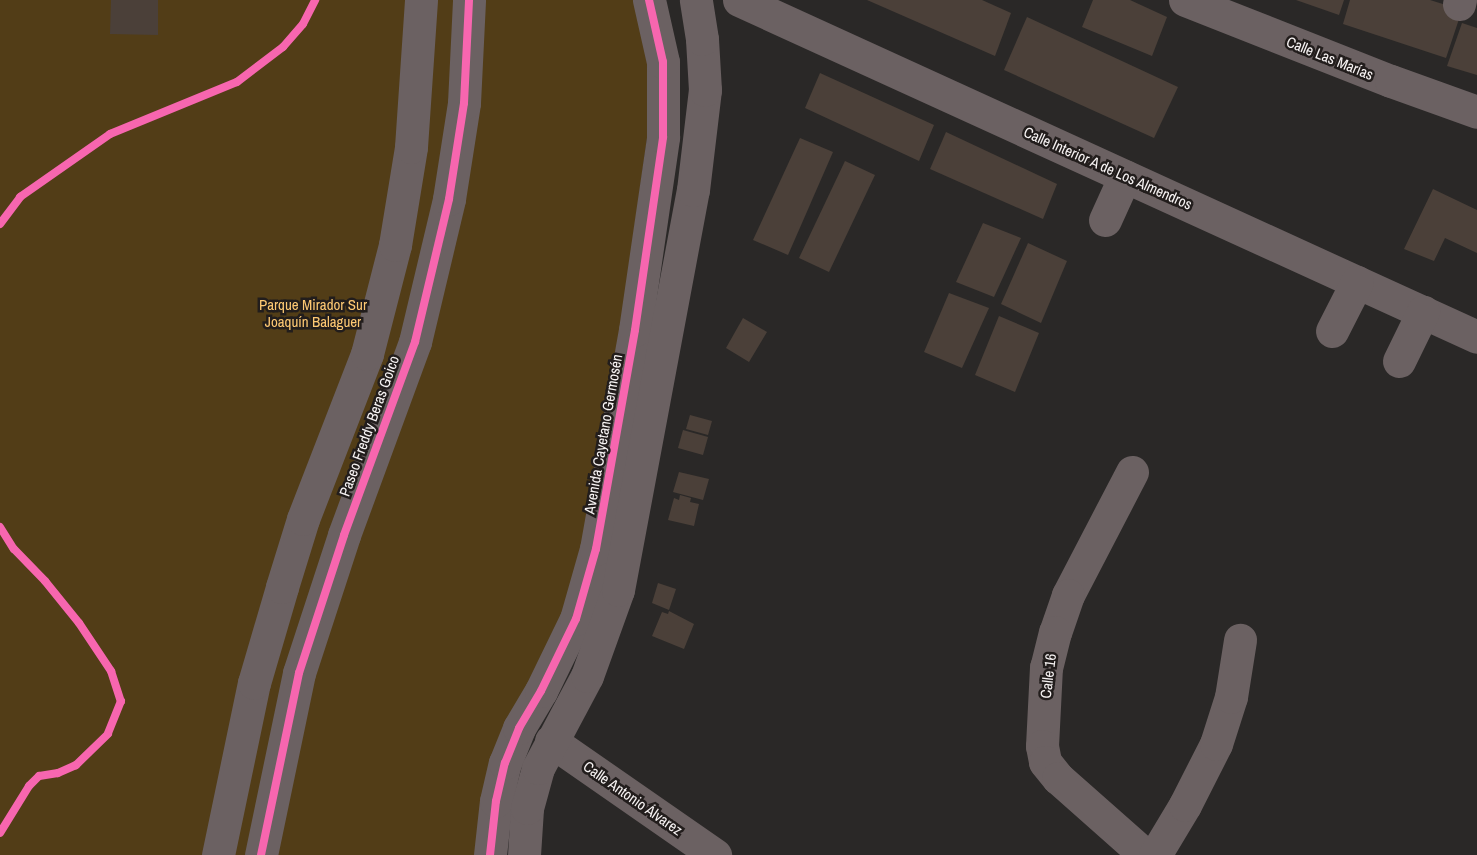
<!DOCTYPE html>
<html>
<head>
<meta charset="utf-8">
<style>
	body { margin:0 }
	#map { position:relative; width:1477px; height:855px; overflow:hidden; background:#2a2827; font-family:"Archivo Narrow",sans-serif }
	div>[style] { position:absolute }
	.green>* { inset:0; background:#523d17 }
	.building>* { inset:0; background:#4b4039 }
	.minor>* { height:33px; margin:-16.5px; padding:0 16.5px; transform-origin:16.5px; border-radius:16.5px; background:#6b6162 }
	.cycleway>* { height:8px; margin:-4px; padding:0 4px; transform-origin:4px; border-radius:4px; background:#f766af }
	span { translate:-50% -50%; white-space:nowrap; text-align:center; line-height:1.15; -webkit-text-stroke:5px #221d1c; paint-order:stroke }
	.street-label { font-size:15px; color:#f7f3f3 }
	.park-label { font-size:15px; color:#fec973 }
</style>
</head>
<body>
<div id="map">
	<div class="green">
		<i style="clip-path:polygon(0 0,636px 0,653px 96px,584px 588px,481px 855px,0 855px)"></i>
	</div>
	<div class="building">
		<i style="clip-path:polygon(111px 0,158px 0,158px 35px,110px 34px)"></i>
		<i style="clip-path:polygon(867px 0,982px 0,1011px 13px,995px 56px)"></i>
		<i style="clip-path:polygon(1093px 0,1130px 0,1167px 17px,1152px 56px,1082px 27px)"></i>
		<i style="clip-path:polygon(1296px 0,1344px 0,1339px 15px)"></i>
		<i style="clip-path:polygon(1350px 0,1430px 0,1462px 10px,1446px 58px,1343px 24px)"></i>
		<i style="clip-path:polygon(1027px 17px,1178px 87px,1154px 138px,1004px 70px)"></i>
		<i style="clip-path:polygon(1462px 23px,1477px 28px,1477px 75px,1447px 66px)"></i>
		<i style="clip-path:polygon(820px 73px,934px 125px,919px 161px,805px 108px)"></i>
		<i style="clip-path:polygon(946px 132px,1057px 184px,1043px 219px,930px 169px)"></i>
		<i style="clip-path:polygon(800px 138px,833px 152px,788px 255px,753px 240px)"></i>
		<i style="clip-path:polygon(845px 161px,875px 175px,829px 272px,799px 258px)"></i>
		<i style="clip-path:polygon(1433px 189px,1477px 210px,1477px 253px,1445px 238px,1434px 261px,1404px 249px)"></i>
		<i style="clip-path:polygon(983px 223px,1021px 238px,994px 297px,956px 282px)"></i>
		<i style="clip-path:polygon(1028px 243px,1067px 261px,1041px 323px,1001px 304px)"></i>
		<i style="clip-path:polygon(949px 293px,989px 308px,962px 368px,924px 352px)"></i>
		<i style="clip-path:polygon(999px 316px,1039px 333px,1015px 392px,975px 375px)"></i>
		<i style="clip-path:polygon(743px 318px,767px 332px,749px 362px,726px 348px)"></i>
		<i style="clip-path:polygon(690px 415px,712px 421px,708px 435px,686px 429px)"></i>
		<i style="clip-path:polygon(683px 430px,708px 437px,703px 455px,678px 448px)"></i>
		<i style="clip-path:polygon(679px 472px,709px 479px,703px 500px,673px 492px)"></i>
		<i style="clip-path:polygon(680px 495px,691px 498px,690px 502px,699px 504px,694px 526px,668px 520px,674px 498px,679px 500px)"></i>
		<i style="clip-path:polygon(658px 583px,676px 589px,669px 610px,652px 603px)"></i>
		<i style="clip-path:polygon(669px 611px,694px 624px,684px 649px,652px 636px,662px 612px,668px 614px)"></i>
	</div>
	<div class="minor">
		<i style="left:739px;top:0;width:811px;rotate:24.54deg"></i>
		<i style="left:1185px;top:0;width:221px;rotate:21.5deg"></i>
		<i style="left:1391px;top:81px;width:91px;rotate:19.8deg"></i>
		<i style="left:1459px;top:4px;width:4px;rotate:-76deg"></i>
		<i style="left:1105px;top:220px;width:48px;rotate:-65.6deg"></i>
		<i style="left:1332px;top:331px;width:55px;rotate:-63deg"></i>
		<i style="left:1399px;top:361px;width:55px;rotate:-63.9deg"></i>
		<i style="left:1132px;top:472px;width:139px;rotate:117.5deg"></i>
		<i style="left:1068px;top:595px;width:39px;rotate:109deg"></i>
		<i style="left:1055px;top:632px;width:36px;rotate:104deg"></i>
		<i style="left:1046px;top:667px;width:79px;rotate:92.9deg"></i>
		<i style="left:1042px;top:746px;width:16px;rotate:79deg"></i>
		<i style="left:1045px;top:762px;width:21px;rotate:51deg"></i>
		<i style="left:1058px;top:778px;width:116px;rotate:41.5deg"></i>
		<i style="left:551px;top:741px;width:200px;rotate:34.8deg"></i>
		<i style="left:218px;top:855px;width:176px;rotate:-78.2deg"></i>
		<i style="left:254px;top:683px;width:100px;rotate:-73.7deg"></i>
		<i style="left:282px;top:587px;width:71px;rotate:-72.8deg"></i>
		<i style="left:303px;top:519px;width:177px;rotate:-68.8deg"></i>
		<i style="left:367px;top:354px;width:113px;rotate:-75.6deg"></i>
		<i style="left:395px;top:245px;width:99px;rotate:-80.7deg"></i>
		<i style="left:411px;top:147px;width:147px;rotate:-86.1deg"></i>
		<i style="left:261px;top:855px;width:186px;rotate:-78.2deg"></i>
		<i style="left:299px;top:673px;width:145px;rotate:-71.9deg"></i>
		<i style="left:344px;top:535px;width:206px;rotate:-69.8deg"></i>
		<i style="left:415px;top:342px;width:147px;rotate:-76.6deg"></i>
		<i style="left:449px;top:199px;width:97px;rotate:-81.1deg"></i>
		<i style="left:464px;top:103px;width:103px;rotate:-87.2deg"></i>
		<i style="left:490px;top:855px;width:54px;rotate:-83.7deg"></i>
		<i style="left:496px;top:801px;width:39px;rotate:-77deg"></i>
		<i style="left:505px;top:763px;width:38px;rotate:-68deg"></i>
		<i style="left:519px;top:728px;width:43px;rotate:-59.3deg"></i>
		<i style="left:541px;top:691px;width:80px;rotate:-64.1deg"></i>
		<i style="left:576px;top:619px;width:73px;rotate:-74.1deg"></i>
		<i style="left:596px;top:549px;width:222px;rotate:-79.9deg"></i>
		<i style="left:635px;top:330px;width:195px;rotate:-81.7deg"></i>
		<i style="left:663px;top:137px;width:75px;rotate:-90deg"></i>
		<i style="left:663px;top:62px;width:64px;rotate:-102.7deg"></i>
		<i style="left:524px;top:855px;width:47px;rotate:-86.3deg"></i>
		<i style="left:527px;top:808px;width:41px;rotate:-74.6deg"></i>
		<i style="left:538px;top:768px;width:104px;rotate:-62deg"></i>
		<i style="left:587px;top:676px;width:91px;rotate:-70.2deg"></i>
		<i style="left:618px;top:590px;width:407px;rotate:-79.4deg"></i>
		<i style="left:693px;top:190px;width:101px;rotate:-83.2deg"></i>
		<i style="left:705px;top:90px;width:51px;rotate:-93.4deg"></i>
		<i style="left:702px;top:39px;width:39px;rotate:-99deg"></i>
		<i style="left:1155px;top:855px;width:58px;rotate:-59deg"></i>
		<i style="left:1185px;top:805px;width:68px;rotate:-63.1deg"></i>
		<i style="left:1216px;top:744px;width:49px;rotate:-72.3deg"></i>
		<i style="left:1231px;top:697px;width:58px;rotate:-81deg"></i>
	</div>
	<div class="cycleway">
		<i style="left:0;top:224px;width:34px;rotate:-53deg"></i>
		<i style="left:20px;top:197px;width:110px;rotate:-35deg"></i>
		<i style="left:110px;top:134px;width:137px;rotate:-22.3deg"></i>
		<i style="left:237px;top:82px;width:58px;rotate:-37.3deg"></i>
		<i style="left:283px;top:47px;width:30px;rotate:-49deg"></i>
		<i style="left:303px;top:24px;width:27px;rotate:-63deg"></i>
		<i style="left:0;top:527px;width:26px;rotate:58deg"></i>
		<i style="left:14px;top:549px;width:45px;rotate:45.9deg"></i>
		<i style="left:45px;top:581px;width:54px;rotate:51deg"></i>
		<i style="left:79px;top:623px;width:58px;rotate:56.3deg"></i>
		<i style="left:111px;top:671px;width:32px;rotate:72deg"></i>
		<i style="left:121px;top:701px;width:35px;rotate:112deg"></i>
		<i style="left:108px;top:734px;width:45px;rotate:135.9deg"></i>
		<i style="left:76px;top:765px;width:20px;rotate:156deg"></i>
		<i style="left:58px;top:773px;width:19px;rotate:171deg"></i>
		<i style="left:39px;top:776px;width:14px;rotate:135deg"></i>
		<i style="left:29px;top:786px;width:55px;rotate:121.7deg"></i>
		<i style="left:261px;top:855px;width:186px;rotate:-78.2deg"></i>
		<i style="left:299px;top:673px;width:145px;rotate:-71.9deg"></i>
		<i style="left:344px;top:535px;width:206px;rotate:-69.8deg"></i>
		<i style="left:415px;top:342px;width:147px;rotate:-76.6deg"></i>
		<i style="left:449px;top:199px;width:97px;rotate:-81.1deg"></i>
		<i style="left:464px;top:103px;width:103px;rotate:-87.2deg"></i>
		<i style="left:490px;top:855px;width:54px;rotate:-83.7deg"></i>
		<i style="left:496px;top:801px;width:39px;rotate:-77deg"></i>
		<i style="left:505px;top:763px;width:38px;rotate:-68deg"></i>
		<i style="left:519px;top:728px;width:43px;rotate:-59.3deg"></i>
		<i style="left:541px;top:691px;width:80px;rotate:-64.1deg"></i>
		<i style="left:576px;top:619px;width:73px;rotate:-74.1deg"></i>
		<i style="left:596px;top:549px;width:222px;rotate:-79.9deg"></i>
		<i style="left:635px;top:330px;width:195px;rotate:-81.7deg"></i>
		<i style="left:663px;top:137px;width:75px;rotate:-90deg"></i>
		<i style="left:663px;top:62px;width:64px;rotate:-102.7deg"></i>
	</div>
	<div class="street-label">
		<span style="left:1330px;top:58px;rotate:22deg">Calle Las Marías</span>
		<span style="left:1108px;top:168px;rotate:24deg">Calle Interior A de Los Almendros</span>
		<span style="left:369px;top:426px;rotate:-70deg">Paseo Freddy Beras Goico</span>
		<span style="left:603px;top:434px;rotate:-80deg">Avenida Cayetano Germosén</span>
		<span style="left:1048px;top:676px;rotate:-83deg">Calle 16</span>
		<span style="left:633px;top:798px;rotate:35deg">Calle Antonio Álvarez</span>
	</div>
	<div class="park-label">
		<span style="left:313px;top:313px">Parque Mirador Sur<br>Joaquín Balaguer</span>
	</div>
</div>
</body>
</html>
